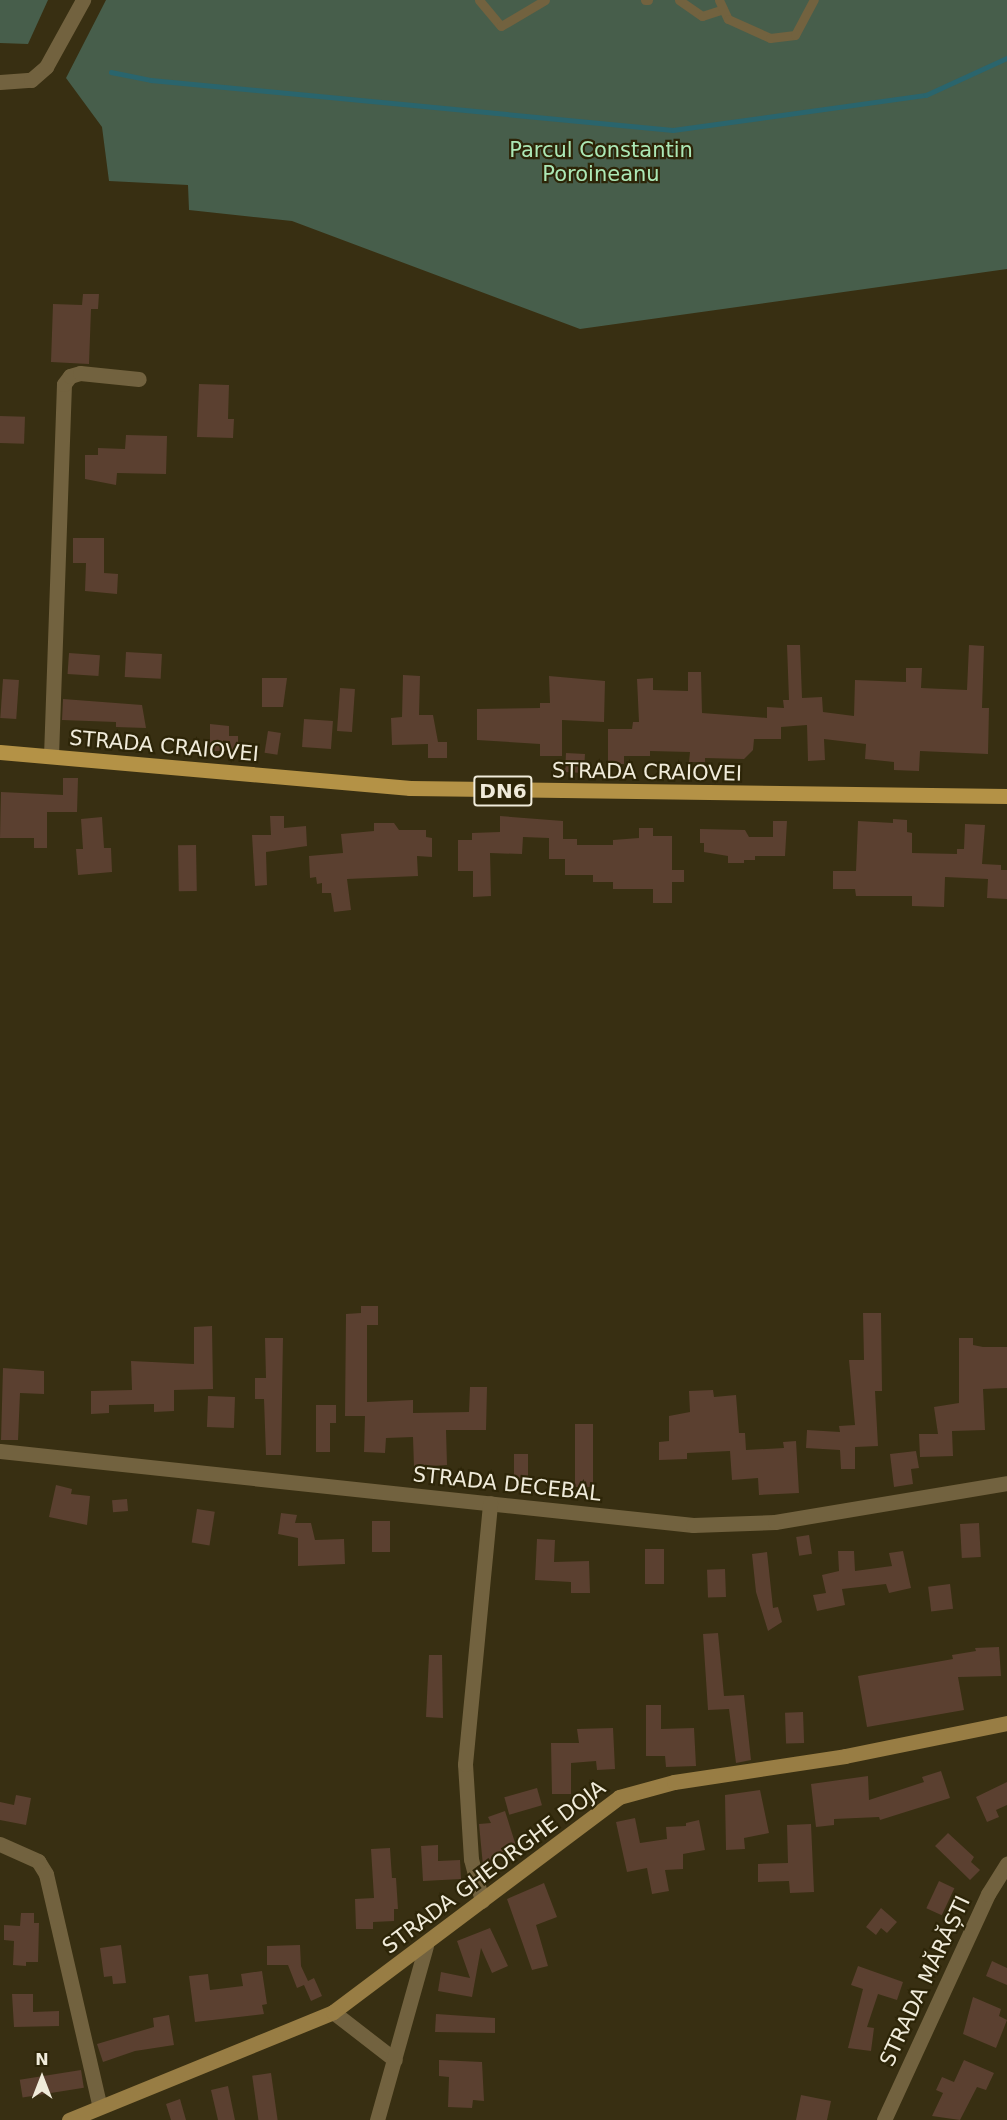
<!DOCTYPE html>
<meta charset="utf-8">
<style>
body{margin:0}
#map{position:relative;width:1007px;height:2120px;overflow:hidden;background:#382f12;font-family:"DejaVu Sans",sans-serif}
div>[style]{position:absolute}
.green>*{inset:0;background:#475e4b}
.stream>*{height:4.5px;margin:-2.25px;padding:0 2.25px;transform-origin:2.25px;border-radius:2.25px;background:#2a656d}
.building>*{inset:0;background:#5b4030;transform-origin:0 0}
.lane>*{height:9px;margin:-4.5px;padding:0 4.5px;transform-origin:4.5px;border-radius:4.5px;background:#72623f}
.street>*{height:15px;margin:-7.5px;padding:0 7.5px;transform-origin:7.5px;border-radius:7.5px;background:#72623f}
.secondary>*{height:15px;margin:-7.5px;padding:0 7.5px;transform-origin:7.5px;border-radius:7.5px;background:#987d44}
.primary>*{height:15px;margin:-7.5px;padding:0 7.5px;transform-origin:7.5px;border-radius:7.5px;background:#b49246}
span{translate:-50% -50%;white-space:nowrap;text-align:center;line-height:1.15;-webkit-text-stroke:4.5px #2d2508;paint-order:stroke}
.shield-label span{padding:2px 4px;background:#2d2508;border:2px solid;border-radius:4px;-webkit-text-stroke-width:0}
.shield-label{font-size:20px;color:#f0ebda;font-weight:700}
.park-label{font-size:21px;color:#ace8b6}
.street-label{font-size:21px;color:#f0ebda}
.north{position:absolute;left:12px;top:2048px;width:60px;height:60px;-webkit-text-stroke:4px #2d2508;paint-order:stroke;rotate:0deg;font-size:16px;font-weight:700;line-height:24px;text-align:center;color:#f0ebda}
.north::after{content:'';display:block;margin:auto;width:21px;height:27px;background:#f0ebda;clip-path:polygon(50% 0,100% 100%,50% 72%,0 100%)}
</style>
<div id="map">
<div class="green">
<i style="clip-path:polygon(0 0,48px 0,28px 44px,0 43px)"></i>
<i style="clip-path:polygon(106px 0,1007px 0,1007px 269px,580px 329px,292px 221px,189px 210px,188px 185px,109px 181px,102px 127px,66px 78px)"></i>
</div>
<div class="stream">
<i style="left:111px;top:72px;width:41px;rotate:11.3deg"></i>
<i style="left:151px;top:80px;width:524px;rotate:5.47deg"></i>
<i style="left:673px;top:130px;width:255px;rotate:-7.9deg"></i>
<i style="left:926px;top:95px;width:89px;rotate:-24.6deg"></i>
</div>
<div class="building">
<i style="clip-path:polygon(83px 294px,99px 294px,98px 309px,91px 309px,89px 364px,51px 362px,53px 304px,82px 305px)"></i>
<i style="clip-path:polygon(199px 384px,229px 385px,228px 419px,234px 419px,233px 438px,197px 437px)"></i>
<i style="left:0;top:416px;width:25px;height:27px;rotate:2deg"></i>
<i style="clip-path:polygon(126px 435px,167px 436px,166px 474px,117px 473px,116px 485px,85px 479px,85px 455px,98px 455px,98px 448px,125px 449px)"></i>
<i style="clip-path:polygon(73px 538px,104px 538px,104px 573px,118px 574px,117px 594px,85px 591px,86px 563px,73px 563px)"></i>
<i style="clip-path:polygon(787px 645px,800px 645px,802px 698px,822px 697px,823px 712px,854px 716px,855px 680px,906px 682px,906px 668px,922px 668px,921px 688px,967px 690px,969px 645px,984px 646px,982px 708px,989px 708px,988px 754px,920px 751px,919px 771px,894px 770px,894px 762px,865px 759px,866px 744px,824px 739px,825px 760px,808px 761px,807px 725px,781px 727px,781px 739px,754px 739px,753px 750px,744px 759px,705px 758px,705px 762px,689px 762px,690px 752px,650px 751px,650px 756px,624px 756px,624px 764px,608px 764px,608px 729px,632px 729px,633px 722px,639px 722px,637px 679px,653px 678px,653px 690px,688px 691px,688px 672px,701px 672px,702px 713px,767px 718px,767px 707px,784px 708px,783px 700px,789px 700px)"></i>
<i style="left:126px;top:652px;width:36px;height:25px;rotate:3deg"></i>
<i style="left:69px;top:653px;width:31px;height:21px;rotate:4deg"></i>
<i style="clip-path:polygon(403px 675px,420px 676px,419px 715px,433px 715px,438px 742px,447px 742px,447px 758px,428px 758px,428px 744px,392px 745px,391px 718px,402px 717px)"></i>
<i style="clip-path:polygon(549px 676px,605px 681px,604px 722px,562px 720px,562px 756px,540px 756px,540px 744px,477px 740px,477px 709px,540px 708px,540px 703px,550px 703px)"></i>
<i style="clip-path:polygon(262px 678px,287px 678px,283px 707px,262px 707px)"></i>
<i style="left:3px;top:679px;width:16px;height:39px;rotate:4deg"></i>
<i style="left:340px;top:688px;width:15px;height:43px;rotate:4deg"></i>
<i style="clip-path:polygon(63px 699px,142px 705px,146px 728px,116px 727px,116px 722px,62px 720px)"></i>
<i style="left:304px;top:719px;width:29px;height:28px;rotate:4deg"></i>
<i style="clip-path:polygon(210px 724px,229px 726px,229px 736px,238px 736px,238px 751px,210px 751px)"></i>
<i style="left:268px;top:731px;width:13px;height:22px;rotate:9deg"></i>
<i style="left:566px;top:753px;width:19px;height:19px;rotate:3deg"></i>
<i style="clip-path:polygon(63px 778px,78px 778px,77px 812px,47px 812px,47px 848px,34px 848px,34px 838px,0 838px,1px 792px,63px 795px)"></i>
<i style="clip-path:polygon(270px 816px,284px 816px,284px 828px,306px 826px,307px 846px,266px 852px,267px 885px,255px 886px,252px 835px,271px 835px)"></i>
<i style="clip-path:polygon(500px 816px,563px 821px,563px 839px,577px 839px,577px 845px,613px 845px,613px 840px,639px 838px,639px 828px,653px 828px,653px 836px,672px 836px,672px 870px,684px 870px,684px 882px,672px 882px,672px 903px,653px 903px,653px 889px,613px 889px,613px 882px,593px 882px,593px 875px,565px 875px,565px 859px,549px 859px,549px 838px,523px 837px,522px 854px,490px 853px,491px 896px,473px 897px,473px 871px,458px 871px,458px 840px,472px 840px,472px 833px,500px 832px)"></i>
<i style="clip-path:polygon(102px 817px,104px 848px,111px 848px,112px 872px,78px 875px,76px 849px,83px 849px,81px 819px)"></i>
<i style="clip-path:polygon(893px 819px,907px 820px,907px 832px,912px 833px,912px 853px,957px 854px,957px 849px,964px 849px,965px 824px,985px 825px,982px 864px,1001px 865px,1001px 870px,1007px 870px,1007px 899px,987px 898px,988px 879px,945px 877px,944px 907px,912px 906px,912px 896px,856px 896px,855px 889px,833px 889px,833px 871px,856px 871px,858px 821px,893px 823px)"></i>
<i style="clip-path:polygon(773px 821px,787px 821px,785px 856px,755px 856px,755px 860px,744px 860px,744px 863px,728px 863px,728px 856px,704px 852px,704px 843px,700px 843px,700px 829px,745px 830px,749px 837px,773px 837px)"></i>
<i style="clip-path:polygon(374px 823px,394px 823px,399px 830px,426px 830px,426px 837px,432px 838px,432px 857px,417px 856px,418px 876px,347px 879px,351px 910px,334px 912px,331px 893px,322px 893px,322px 883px,317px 884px,316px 877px,310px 878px,309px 856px,343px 853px,341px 834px,374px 831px)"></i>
<i style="left:196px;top:845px;width:46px;height:18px;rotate:89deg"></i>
<i style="clip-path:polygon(361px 1306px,378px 1306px,378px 1325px,367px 1325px,367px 1402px,413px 1400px,413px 1413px,469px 1412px,470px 1387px,487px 1387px,486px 1430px,446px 1430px,447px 1465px,414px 1467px,413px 1437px,386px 1438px,385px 1453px,364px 1452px,365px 1416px,345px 1416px,346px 1314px,361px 1313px)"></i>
<i style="clip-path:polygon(863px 1313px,881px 1313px,882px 1391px,875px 1391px,878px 1446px,855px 1447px,855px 1469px,841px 1469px,840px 1450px,806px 1448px,807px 1430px,840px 1432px,839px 1426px,855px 1425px,849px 1360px,864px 1360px)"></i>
<i style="clip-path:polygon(212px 1326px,213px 1389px,174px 1390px,174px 1411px,154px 1412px,154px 1404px,109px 1405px,109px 1413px,91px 1414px,91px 1391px,132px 1390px,131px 1361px,194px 1364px,194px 1327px)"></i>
<i style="clip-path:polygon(265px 1338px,283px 1338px,281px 1455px,266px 1455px,264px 1399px,255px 1399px,255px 1378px,266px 1378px)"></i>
<i style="clip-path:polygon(959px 1338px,973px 1338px,973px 1345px,983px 1347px,1007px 1347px,1007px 1388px,983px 1389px,985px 1430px,952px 1431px,953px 1456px,920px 1457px,919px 1434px,938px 1434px,934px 1407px,959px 1403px)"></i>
<i style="clip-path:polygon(3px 1368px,44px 1371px,44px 1394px,20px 1393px,18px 1440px,1px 1440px)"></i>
<i style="clip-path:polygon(713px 1390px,714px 1397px,736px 1395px,739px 1433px,745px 1433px,746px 1450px,784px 1448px,783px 1442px,796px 1441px,799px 1493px,759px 1495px,758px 1478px,732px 1480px,730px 1451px,687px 1453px,687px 1459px,659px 1460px,659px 1442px,669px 1441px,669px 1416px,690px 1412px,689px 1391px)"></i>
<i style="left:208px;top:1396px;width:27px;height:31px;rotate:2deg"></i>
<i style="clip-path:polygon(316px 1405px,336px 1405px,336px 1423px,330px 1423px,330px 1452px,316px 1452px)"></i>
<i style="left:575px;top:1424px;width:18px;height:63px"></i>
<i style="clip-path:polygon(916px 1451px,919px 1468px,911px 1469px,913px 1484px,894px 1487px,890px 1454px)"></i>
<i style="left:514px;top:1454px;width:14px;height:37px"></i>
<i style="clip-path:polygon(56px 1485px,72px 1489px,71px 1494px,90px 1496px,87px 1525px,49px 1517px)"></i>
<i style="left:127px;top:1499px;width:12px;height:15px;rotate:85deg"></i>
<i style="left:197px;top:1509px;width:18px;height:34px;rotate:9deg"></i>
<i style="clip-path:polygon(281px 1513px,297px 1515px,295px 1523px,311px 1523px,315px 1540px,344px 1539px,345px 1564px,298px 1566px,298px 1538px,278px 1534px)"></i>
<i style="left:372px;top:1521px;width:18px;height:31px"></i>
<i style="left:979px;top:1523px;width:34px;height:19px;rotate:87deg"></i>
<i style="left:809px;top:1535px;width:19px;height:13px;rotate:81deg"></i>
<i style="clip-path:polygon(537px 1539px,555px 1540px,554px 1562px,589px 1561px,590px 1593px,571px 1593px,571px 1582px,535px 1580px)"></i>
<i style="left:645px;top:1549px;width:19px;height:35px"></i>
<i style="clip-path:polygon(838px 1551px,854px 1551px,855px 1571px,892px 1566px,889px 1553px,903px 1551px,911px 1588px,889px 1593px,886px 1584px,842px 1589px,845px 1605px,817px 1611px,813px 1595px,826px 1593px,822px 1575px,839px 1571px)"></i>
<i style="clip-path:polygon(767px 1552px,773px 1608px,778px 1607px,782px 1622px,768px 1631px,756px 1592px,752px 1554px)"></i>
<i style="left:725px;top:1569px;width:28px;height:18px;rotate:88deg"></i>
<i style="left:950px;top:1584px;width:25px;height:22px;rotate:83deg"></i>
<i style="clip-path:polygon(718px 1633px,724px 1696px,744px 1695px,751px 1760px,736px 1763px,729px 1709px,708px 1710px,703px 1634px)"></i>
<i style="clip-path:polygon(999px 1647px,1001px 1676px,958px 1677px,964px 1710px,867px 1727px,858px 1676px,953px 1659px,952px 1655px,976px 1651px,975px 1648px)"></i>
<i style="clip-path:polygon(429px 1655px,442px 1655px,443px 1718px,426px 1717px)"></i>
<i style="clip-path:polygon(646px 1705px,661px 1705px,661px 1729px,694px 1728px,696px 1766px,666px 1767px,665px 1756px,646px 1756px)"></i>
<i style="left:803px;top:1712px;width:31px;height:18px;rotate:88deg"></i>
<i style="clip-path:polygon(613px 1728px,615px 1769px,597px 1770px,596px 1761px,571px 1763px,571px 1794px,552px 1794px,551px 1743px,579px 1743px,577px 1729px)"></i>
<i style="clip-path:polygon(941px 1771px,950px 1798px,880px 1820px,879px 1817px,834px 1819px,834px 1825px,816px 1827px,811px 1784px,868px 1776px,869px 1800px,924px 1782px,922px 1777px)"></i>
<i style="clip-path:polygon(1007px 1782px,1007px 1805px,996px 1810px,999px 1817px,987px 1822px,976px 1797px)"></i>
<i style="left:537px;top:1788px;width:18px;height:34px;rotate:74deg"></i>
<i style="clip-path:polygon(760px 1790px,769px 1833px,744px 1838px,745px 1849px,726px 1850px,725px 1795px)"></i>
<i style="clip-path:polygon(16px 1795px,31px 1798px,26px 1825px,0 1820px,0 1802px,14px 1805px)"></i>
<i style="clip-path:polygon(505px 1811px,517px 1849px,491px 1857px,491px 1865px,483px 1866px,479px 1824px,491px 1823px,488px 1817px)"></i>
<i style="clip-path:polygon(635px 1818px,640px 1843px,667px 1839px,666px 1827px,686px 1826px,686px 1823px,699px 1820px,705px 1850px,683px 1854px,683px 1869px,665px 1870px,669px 1891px,652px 1894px,647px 1868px,627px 1872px,616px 1822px)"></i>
<i style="clip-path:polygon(811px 1824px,814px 1892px,790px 1893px,789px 1881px,758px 1882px,758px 1864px,788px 1863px,787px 1825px)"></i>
<i style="clip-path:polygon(948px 1833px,974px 1857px,971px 1862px,980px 1870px,970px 1880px,935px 1846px)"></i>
<i style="clip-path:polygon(438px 1845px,438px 1861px,460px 1860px,461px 1879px,423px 1881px,421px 1846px)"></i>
<i style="clip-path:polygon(390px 1848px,392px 1878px,396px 1878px,398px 1909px,394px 1909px,394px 1921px,373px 1922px,373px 1929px,356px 1929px,355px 1899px,374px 1898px,371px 1849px)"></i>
<i style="left:939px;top:1881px;width:17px;height:30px;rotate:25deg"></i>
<i style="clip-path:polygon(544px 1883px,557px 1917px,536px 1925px,548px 1966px,532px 1970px,507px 1899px)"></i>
<i style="clip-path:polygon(881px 1908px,897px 1922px,887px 1933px,881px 1928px,876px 1935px,866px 1927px)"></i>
<i style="clip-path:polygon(21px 1913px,34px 1913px,34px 1923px,39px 1923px,38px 1962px,26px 1962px,26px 1966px,13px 1965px,14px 1941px,4px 1940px,4px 1925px,20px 1926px)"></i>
<i style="clip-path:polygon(490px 1928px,508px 1966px,492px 1973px,481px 1948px,472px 1997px,438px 1991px,441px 1972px,470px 1978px,457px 1941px)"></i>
<i style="clip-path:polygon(121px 1945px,126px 1983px,113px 1984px,112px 1976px,104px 1977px,100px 1948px)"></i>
<i style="clip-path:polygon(300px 1945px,301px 1966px,308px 1981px,314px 1978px,322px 1996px,311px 2001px,304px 1985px,297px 1988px,288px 1965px,267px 1965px,267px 1946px)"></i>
<i style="clip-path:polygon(992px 1961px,1007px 1968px,1007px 1985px,986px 1976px)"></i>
<i style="clip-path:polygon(858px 1966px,903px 1982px,897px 2000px,878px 1994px,867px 2027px,874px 2028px,871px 2051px,848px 2048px,863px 1989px,851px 1985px)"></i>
<i style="clip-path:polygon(262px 1971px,267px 2004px,262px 2005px,264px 2014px,195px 2022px,189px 1976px,208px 1974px,210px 1990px,243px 1986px,241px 1974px)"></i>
<i style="clip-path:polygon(12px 1994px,33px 1994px,33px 2012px,59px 2011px,59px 2026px,14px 2027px)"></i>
<i style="clip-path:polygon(973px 1997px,1001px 2009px,999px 2016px,1007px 2020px,996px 2048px,963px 2034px)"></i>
<i style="clip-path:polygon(436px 2014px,495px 2018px,495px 2033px,435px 2032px)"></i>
<i style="clip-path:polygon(169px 2015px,174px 2045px,135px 2051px,103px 2062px,97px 2044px,154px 2027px,153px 2018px)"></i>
<i style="clip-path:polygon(439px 2060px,482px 2062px,484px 2101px,473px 2100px,472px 2108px,448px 2107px,449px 2077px,439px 2076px)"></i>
<i style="clip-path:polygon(964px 2060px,994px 2073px,986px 2090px,977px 2087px,960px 2120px,932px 2116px,943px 2093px,936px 2090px,942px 2077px,954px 2082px)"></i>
<i style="left:81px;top:2070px;width:18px;height:62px;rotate:81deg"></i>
<i style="left:271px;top:2073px;width:48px;height:19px;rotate:82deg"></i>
<i style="clip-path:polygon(228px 2086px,235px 2120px,218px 2120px,211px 2090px)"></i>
<i style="clip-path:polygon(801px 2095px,831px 2101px,827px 2120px,796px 2120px)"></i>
<i style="clip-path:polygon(180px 2099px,186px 2120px,171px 2120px,166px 2104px)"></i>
</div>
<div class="lane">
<i style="left:479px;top:0;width:34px;rotate:50deg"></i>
<i style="left:501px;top:26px;width:51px;rotate:-30.6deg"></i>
<i style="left:645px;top:0;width:3px"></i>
<i style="left:679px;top:0;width:28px;rotate:35deg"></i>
<i style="left:702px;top:16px;width:22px;rotate:-18deg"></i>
<i style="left:719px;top:0;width:21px;rotate:65deg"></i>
<i style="left:728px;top:19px;width:46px;rotate:24.3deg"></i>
<i style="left:770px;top:38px;width:25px;rotate:-7deg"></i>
<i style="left:795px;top:35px;width:40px;rotate:-62deg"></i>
</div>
<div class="street">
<i style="left:0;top:82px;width:31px;rotate:-4deg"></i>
<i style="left:31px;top:80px;width:20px;rotate:-41deg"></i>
<i style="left:46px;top:67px;width:77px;rotate:-61.1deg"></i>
<i style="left:51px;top:756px;width:372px;rotate:-88deg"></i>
<i style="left:64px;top:384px;width:10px;rotate:-53deg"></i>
<i style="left:70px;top:376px;width:10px;rotate:-17deg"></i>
<i style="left:80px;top:373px;width:59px;rotate:5.8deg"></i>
<i style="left:0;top:1451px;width:697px;rotate:6.1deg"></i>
<i style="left:693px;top:1525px;width:82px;rotate:-2.1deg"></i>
<i style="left:775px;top:1522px;width:235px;rotate:-9.5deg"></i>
<i style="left:0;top:1844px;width:42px;rotate:24.1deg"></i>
<i style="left:38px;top:1861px;width:15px;rotate:58deg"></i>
<i style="left:46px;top:1874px;width:239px;rotate:77deg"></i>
<i style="left:482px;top:1901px;width:43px;rotate:-104.7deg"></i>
<i style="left:471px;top:1859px;width:95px;rotate:-93.6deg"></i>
<i style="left:465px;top:1764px;width:262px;rotate:-84.5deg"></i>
<i style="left:333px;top:2012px;width:78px;rotate:37.7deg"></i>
<i style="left:377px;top:2120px;width:181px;rotate:-74.3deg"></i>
<i style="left:884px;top:2120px;width:249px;rotate:-65.3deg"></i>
<i style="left:988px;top:1894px;width:36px;rotate:-58deg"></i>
</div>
<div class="secondary">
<i style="left:69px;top:2120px;width:285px;rotate:-22.2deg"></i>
<i style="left:333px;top:2012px;width:358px;rotate:-36.9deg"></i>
<i style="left:619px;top:1797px;width:57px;rotate:-15.3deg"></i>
<i style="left:674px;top:1782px;width:173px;rotate:-8.6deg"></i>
<i style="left:845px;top:1756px;width:165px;rotate:-11.5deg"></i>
</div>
<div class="primary">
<i style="left:0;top:752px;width:412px;rotate:5deg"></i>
<i style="left:410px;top:788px;width:597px;rotate:0.77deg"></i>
</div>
<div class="shield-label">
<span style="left:503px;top:791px">DN6</span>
</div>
<div class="park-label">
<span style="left:601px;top:162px">Parcul Constantin<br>Poroineanu</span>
</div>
<div class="street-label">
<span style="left:164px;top:746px;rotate:5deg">STRADA CRAIOVEI</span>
<span style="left:647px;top:772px;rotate:1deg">STRADA CRAIOVEI</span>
<span style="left:507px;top:1484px;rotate:6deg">STRADA DECEBAL</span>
<span style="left:494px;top:1867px;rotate:-37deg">STRADA GHEORGHE DOJA</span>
<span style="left:925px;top:1981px;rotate:-65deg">STRADA MĂRĂȘTI</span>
</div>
<div class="north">N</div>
</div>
